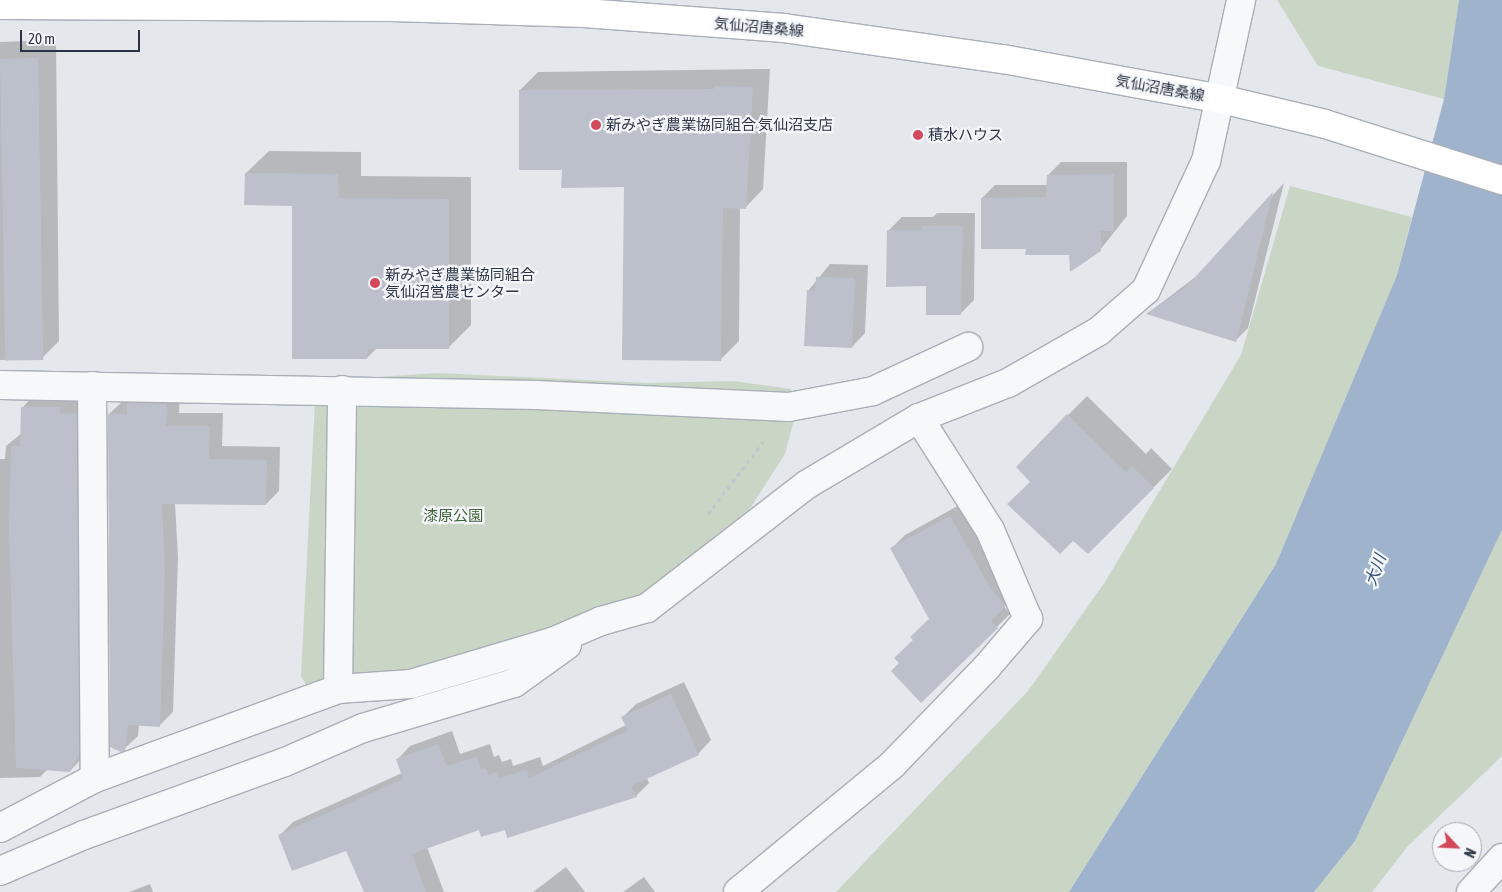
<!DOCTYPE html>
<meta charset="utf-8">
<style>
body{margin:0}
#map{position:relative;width:1502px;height:892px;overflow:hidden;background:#e4e7ec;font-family:"Asap Condensed","Noto Sans JP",sans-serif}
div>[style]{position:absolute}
.green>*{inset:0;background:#c9d6c5}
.water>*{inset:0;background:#9fb4cc}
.shadow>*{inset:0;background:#0003}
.building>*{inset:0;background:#bbc0ca;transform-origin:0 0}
.path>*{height:3px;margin-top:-1.5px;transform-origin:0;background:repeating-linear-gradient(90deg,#c2c5cb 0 4px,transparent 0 8px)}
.roads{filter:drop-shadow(1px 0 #a9aeb7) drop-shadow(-1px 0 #a9aeb7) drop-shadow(0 1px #a9aeb7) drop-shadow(0 -1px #a9aeb7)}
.minor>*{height:28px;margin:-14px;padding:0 14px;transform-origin:14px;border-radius:14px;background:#f7f8fa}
.major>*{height:28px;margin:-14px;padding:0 14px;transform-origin:14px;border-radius:14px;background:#fff}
.dots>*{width:14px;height:14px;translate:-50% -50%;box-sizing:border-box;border:2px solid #f4f6f9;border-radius:50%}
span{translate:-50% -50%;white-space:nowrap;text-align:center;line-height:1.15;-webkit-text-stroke:4.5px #f4f6f9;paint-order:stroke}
.street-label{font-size:15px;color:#2b3445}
.poi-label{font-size:15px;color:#2b3445}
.left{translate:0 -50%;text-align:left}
.park-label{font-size:15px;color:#3f6138}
.water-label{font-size:16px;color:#34527a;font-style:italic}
.north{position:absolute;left:1432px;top:822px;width:50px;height:50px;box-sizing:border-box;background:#f4f6f9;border:1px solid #a4a8b1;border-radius:50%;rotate:115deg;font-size:14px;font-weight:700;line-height:20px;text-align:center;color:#2b3445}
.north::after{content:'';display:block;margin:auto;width:18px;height:22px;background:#d1495b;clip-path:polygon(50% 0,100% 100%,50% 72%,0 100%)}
.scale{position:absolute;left:20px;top:30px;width:120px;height:22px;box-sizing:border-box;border:2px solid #2b3445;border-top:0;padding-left:6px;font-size:15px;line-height:18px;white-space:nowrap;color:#2b3445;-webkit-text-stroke:4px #f4f6f9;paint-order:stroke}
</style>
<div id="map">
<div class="green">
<i style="clip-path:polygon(1277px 0,1459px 0,1444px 99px,1318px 66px)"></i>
<i style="clip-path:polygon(1290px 186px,1412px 217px,1397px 275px,1276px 564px,1069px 892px,836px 892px,1028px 691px,1105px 582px,1241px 355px)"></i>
<i style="clip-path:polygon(438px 373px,647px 383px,732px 381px,791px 389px,795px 416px,785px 454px,751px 507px,708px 550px,636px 604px,426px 672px,306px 685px,301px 676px,316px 381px)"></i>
<i style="clip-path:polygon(1502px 530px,1502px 756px,1408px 846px,1372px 892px,1314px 892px,1355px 841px)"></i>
</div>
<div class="water">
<i style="clip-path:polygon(1459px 0,1502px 0,1502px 530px,1355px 841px,1314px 892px,1069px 892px,1276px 564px,1397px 275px,1444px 99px)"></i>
</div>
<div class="shadow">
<i style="clip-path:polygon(56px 40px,59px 341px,41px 359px,0 360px,0 42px)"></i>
<i style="clip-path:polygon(770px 69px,763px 189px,745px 208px,740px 207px,739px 341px,721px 359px,626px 186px,563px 168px,520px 90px,538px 72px)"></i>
<i style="clip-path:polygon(269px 151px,361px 152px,361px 176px,471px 177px,471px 325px,448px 348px,377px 348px,367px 358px,294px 205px,246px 173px)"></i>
<i style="clip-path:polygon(1061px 162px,1127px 162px,1127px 216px,1100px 250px,1071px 254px,1027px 247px,982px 198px,995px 185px,1048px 185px,1048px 175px)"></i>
<i style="clip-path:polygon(1284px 183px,1248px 328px,1235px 341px,1148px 313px,1198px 275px)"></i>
<i style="clip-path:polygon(937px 213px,975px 213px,974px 300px,960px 314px,928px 285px,889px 230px,902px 217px,933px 217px)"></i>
<i style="clip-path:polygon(830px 264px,868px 265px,865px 333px,852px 347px,808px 291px)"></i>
<i style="clip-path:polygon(180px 391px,179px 413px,223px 413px,222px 446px,280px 447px,279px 491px,266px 504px,175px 503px,178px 557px,173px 712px,160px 725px,139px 724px,138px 736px,124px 749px,109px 414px,123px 401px)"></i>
<i style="clip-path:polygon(35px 394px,73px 394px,73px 401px,89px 401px,83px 757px,70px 771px,48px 769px,40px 777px,0 778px,0 459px,5px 459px,6px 446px,22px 433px,22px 408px)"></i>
<i style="clip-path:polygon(1087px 396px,1146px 454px,1151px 448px,1172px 469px,1088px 553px,1031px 482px,1068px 415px)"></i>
<i style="clip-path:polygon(963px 503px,1018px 592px,1004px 606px,1010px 614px,921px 701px,900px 663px,930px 619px,891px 549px,905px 535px)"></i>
<i style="clip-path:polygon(684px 682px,711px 740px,698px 754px,647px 778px,649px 783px,636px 796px,506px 828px,480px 828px,427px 847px,444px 892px,365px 892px,347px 850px,279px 836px,293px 822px,402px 773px,397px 760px,410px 746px,452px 731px,460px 754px,490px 744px,494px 757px,499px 755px,502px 762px,511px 759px,513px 766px,540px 757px,543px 766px,626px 725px,623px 717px,636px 704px)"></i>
<i style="clip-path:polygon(566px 867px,585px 892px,533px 892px)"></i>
<i style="clip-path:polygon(644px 877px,655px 892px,623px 892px)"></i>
<i style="clip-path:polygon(150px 884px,153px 892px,129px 892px)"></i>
</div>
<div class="building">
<i style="left:38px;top:58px;width:302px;height:38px;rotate:89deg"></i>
<i style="clip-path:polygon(714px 86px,753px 87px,746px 209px,723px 208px,721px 361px,622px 360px,624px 187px,561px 188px,562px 170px,519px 170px,519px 90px,714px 89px)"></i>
<i style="clip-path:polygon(245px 173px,338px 174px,339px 198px,449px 199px,449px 349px,368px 349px,367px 359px,292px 359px,292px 206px,244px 205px)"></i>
<i style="clip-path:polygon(1114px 174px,1114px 231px,1101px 231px,1101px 251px,1070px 272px,1069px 255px,1025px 255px,1026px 249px,981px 249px,981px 198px,1046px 197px,1047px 175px)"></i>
<i style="clip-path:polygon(1273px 192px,1236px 342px,1146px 314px,1187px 286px)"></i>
<i style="clip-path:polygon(922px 226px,963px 226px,961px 315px,926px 315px,926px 286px,886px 287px,887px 230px,922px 230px)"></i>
<i style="clip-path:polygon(816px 277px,855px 278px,852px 348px,804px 346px,807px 290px,815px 291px)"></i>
<i style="clip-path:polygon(127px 403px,167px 404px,166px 426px,210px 426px,209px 459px,267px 460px,266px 505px,162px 504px,165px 571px,160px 727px,128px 725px,125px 751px,121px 752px,110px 747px,108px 414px,127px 414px)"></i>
<i style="clip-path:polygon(21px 407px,60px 407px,60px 413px,77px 414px,79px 755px,70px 772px,16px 768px,9px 527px,11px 446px,20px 446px)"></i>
<i style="clip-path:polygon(1067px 414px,1126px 472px,1132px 466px,1154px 488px,1088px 554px,1073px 541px,1060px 554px,1007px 504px,1030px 482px,1016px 467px)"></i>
<i style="clip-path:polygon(950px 516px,991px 589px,1006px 606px,991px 621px,998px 628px,921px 703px,891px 671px,899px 663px,894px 658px,913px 640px,910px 637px,929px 619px,890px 548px)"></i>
<i style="clip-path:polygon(671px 694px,699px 755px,631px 786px,637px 797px,507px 838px,505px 830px,481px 837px,479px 830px,412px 854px,426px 892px,364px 892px,346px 851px,292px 871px,278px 835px,403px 779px,396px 759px,438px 744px,447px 766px,477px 757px,481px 769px,486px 768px,488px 775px,497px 772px,499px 778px,527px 770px,529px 778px,628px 730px,621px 717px)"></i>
</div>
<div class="path">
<i style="left:708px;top:514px;width:91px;rotate:-52.6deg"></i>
</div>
<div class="roads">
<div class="minor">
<i style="left:0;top:385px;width:536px;rotate:1.07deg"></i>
<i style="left:536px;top:395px;width:253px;rotate:2.7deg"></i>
<i style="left:789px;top:407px;width:86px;rotate:-10.8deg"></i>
<i style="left:873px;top:391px;width:105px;rotate:-24.9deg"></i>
<i style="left:92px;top:386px;width:392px;rotate:89.6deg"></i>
<i style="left:338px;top:689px;width:299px;rotate:-89.2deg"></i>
<i style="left:0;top:828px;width:107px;rotate:-27.8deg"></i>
<i style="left:95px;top:778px;width:259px;rotate:-20.1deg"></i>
<i style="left:338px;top:689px;width:73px;rotate:-3.9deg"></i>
<i style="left:411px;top:684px;width:147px;rotate:-16.6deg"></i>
<i style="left:552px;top:642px;width:53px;rotate:-23.2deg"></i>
<i style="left:601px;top:621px;width:48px;rotate:-15.8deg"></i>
<i style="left:647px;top:608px;width:201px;rotate:-37.7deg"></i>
<i style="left:806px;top:485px;width:131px;rotate:-30.7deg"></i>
<i style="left:919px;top:418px;width:96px;rotate:-21.5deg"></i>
<i style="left:1008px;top:383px;width:105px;rotate:-29.7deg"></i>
<i style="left:1099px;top:331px;width:62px;rotate:-41.1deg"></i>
<i style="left:1146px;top:290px;width:142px;rotate:-65.1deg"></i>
<i style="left:1206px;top:161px;width:165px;rotate:-77.7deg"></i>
<i style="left:0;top:871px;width:91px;rotate:-23.2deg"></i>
<i style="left:84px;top:835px;width:214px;rotate:-20deg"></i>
<i style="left:285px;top:762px;width:85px;rotate:-23.6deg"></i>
<i style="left:363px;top:728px;width:158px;rotate:-16.6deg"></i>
<i style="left:514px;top:683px;width:65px;rotate:-35.6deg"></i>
<i style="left:738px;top:892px;width:200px;rotate:-39.5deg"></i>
<i style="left:892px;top:765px;width:135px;rotate:-45.9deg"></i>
<i style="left:986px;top:668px;width:65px;rotate:-49.4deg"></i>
<i style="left:1028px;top:619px;width:97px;rotate:-113.1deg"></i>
<i style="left:990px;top:530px;width:133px;rotate:-122.4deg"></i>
<i style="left:1471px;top:892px;width:46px;rotate:-47.6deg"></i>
</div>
<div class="major">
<i style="left:0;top:5px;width:392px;rotate:0.3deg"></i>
<i style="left:392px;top:7px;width:192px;rotate:1.8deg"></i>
<i style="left:584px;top:13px;width:201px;rotate:4.3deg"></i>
<i style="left:784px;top:28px;width:221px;rotate:8.1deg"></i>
<i style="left:1003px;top:59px;width:222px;rotate:10.4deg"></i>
<i style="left:1221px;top:99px;width:107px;rotate:13.5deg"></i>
<i style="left:1325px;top:124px;width:186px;rotate:17.6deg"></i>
</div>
</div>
<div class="dots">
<i style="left:596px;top:125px;background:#d1495b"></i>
<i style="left:918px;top:135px;background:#d1495b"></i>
<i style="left:375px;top:283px;background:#d1495b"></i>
</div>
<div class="street-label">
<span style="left:759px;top:27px;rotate:5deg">気仙沼唐桑線</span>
<span style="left:1160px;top:88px;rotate:10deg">気仙沼唐桑線</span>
</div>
<div class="poi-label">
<span class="left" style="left:606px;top:125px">新みやぎ農業協同組合 気仙沼支店</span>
<span class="left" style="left:928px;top:135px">積水ハウス</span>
<span class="left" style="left:385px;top:283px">新みやぎ農業協同組合<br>気仙沼営農センター</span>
</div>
<div class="park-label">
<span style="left:453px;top:516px">漆原公園</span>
</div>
<div class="water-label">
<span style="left:1375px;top:570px;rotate:-70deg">大川</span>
</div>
<div class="north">N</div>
<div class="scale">20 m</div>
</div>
